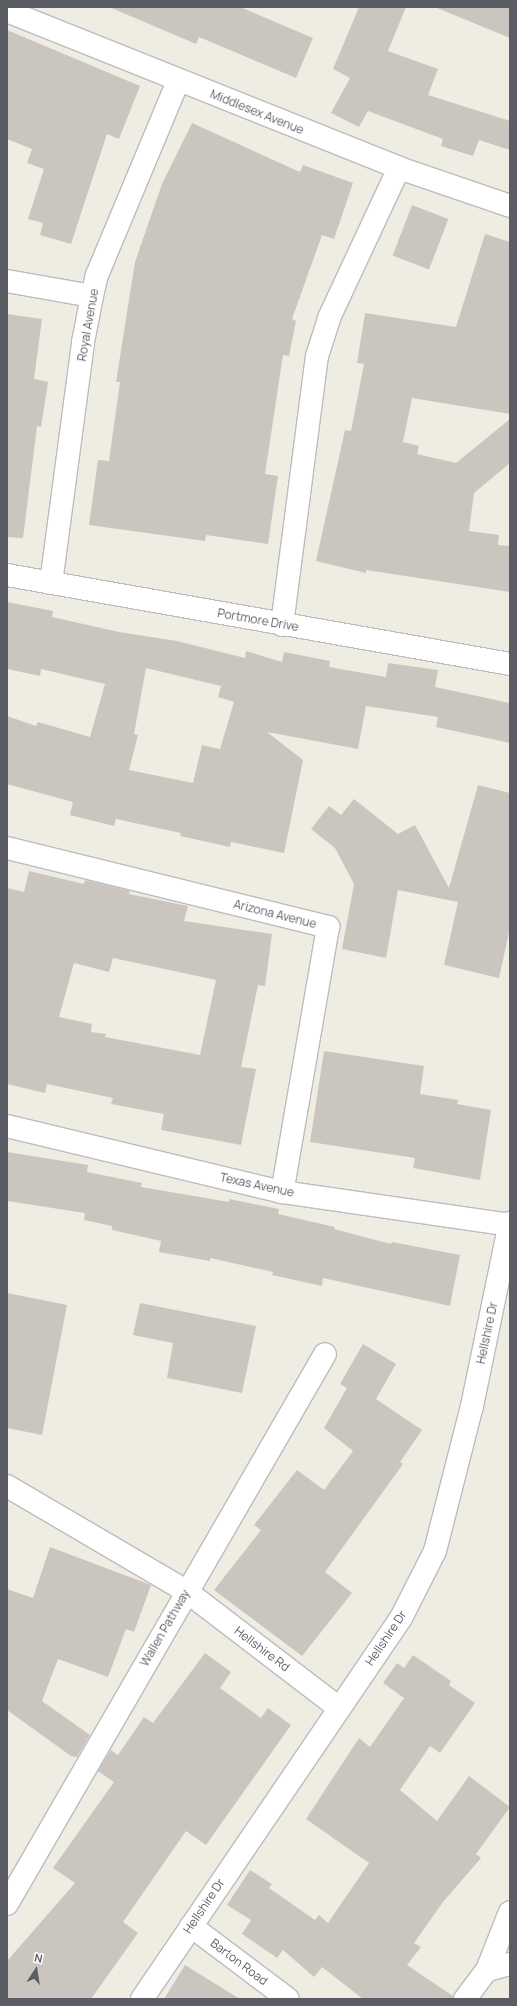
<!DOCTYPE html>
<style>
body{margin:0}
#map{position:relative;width:517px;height:2006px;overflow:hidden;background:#efede2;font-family:Manrope,sans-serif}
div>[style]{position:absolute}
.building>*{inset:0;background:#cac6bf;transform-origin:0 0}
.roads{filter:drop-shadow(1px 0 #babcc2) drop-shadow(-1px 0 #babcc2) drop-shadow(0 1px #babcc2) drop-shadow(0 -1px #babcc2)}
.minor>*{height:22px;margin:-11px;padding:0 11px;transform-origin:11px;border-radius:11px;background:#fff}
span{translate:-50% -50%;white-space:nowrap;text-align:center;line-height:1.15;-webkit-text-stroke:3px #fff;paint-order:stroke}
.street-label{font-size:12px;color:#5a5e64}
.frame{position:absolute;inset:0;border:8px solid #5a5e64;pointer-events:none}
.north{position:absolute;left:16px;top:1950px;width:40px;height:40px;-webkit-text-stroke:3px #fff;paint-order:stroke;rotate:12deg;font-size:11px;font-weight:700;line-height:16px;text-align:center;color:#5a5e64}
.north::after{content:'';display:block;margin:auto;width:14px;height:18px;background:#5a5e64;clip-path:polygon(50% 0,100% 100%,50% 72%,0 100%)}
</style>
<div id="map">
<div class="building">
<i style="clip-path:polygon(109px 7px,240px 7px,313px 38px,296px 78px,199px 37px,196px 44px)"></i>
<i style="clip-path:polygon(359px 7px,406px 7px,388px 51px,438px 69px,428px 95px,510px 121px,510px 150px,479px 140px,473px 156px,441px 146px,443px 139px,368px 111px,359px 127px,331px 113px,350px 78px,333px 69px)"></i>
<i style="clip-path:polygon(510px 7px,510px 38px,437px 8px,437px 7px)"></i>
<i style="clip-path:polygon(7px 30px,140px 86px,119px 139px,107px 134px,71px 244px,40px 235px,43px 223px,28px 219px,44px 169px,27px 163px,32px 149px,7px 139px)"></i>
<i style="clip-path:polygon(192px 123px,300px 172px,303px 165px,353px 183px,334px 239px,322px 235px,292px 319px,296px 321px,289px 356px,283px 355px,265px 474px,278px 476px,268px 544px,206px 535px,205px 541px,89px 525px,98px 460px,109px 461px,120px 382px,116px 382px,135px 262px,162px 184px)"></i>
<i style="left:412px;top:205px;width:39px;height:54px;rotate:21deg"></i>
<i style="clip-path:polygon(485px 234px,510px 242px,510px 414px,412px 398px,403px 442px,419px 446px,417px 454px,456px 463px,510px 419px,510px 463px,474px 493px,469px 531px,499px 535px,498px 545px,510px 546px,510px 592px,366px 570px,366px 573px,316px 561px,345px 430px,351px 431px,364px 364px,357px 363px,365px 313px,456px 327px)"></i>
<i style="clip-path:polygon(7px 314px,42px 319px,34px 379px,48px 382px,41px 427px,37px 426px,23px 538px,7px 537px)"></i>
<i style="clip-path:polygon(evenodd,7px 602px,53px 611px,52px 617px,119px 632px,177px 641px,245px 658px,246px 651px,282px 662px,284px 652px,330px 661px,329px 667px,386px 677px,388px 663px,438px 670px,435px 687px,510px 703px,510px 743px,436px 727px,438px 717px,366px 706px,358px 749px,267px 732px,303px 760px,284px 853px,231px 842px,230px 847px,180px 836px,181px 833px,116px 819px,114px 826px,70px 815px,73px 802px,7px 784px,7px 716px,36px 726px,38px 722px,90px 737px,105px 684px,41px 669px,40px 676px,7px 669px,7px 602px,146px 668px,221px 686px,218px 697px,234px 702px,220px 749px,202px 745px,193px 783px,129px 770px,138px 735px,134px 734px,146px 668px)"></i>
<i style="clip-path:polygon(478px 785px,510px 793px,510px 928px,499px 978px,444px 965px,458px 902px,398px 890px,386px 958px,342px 949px,354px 884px,335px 848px,311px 829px,329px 806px,341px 815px,354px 799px,398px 834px,415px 825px,449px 888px)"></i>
<i style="clip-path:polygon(evenodd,29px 871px,84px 884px,85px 880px,130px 891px,129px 894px,188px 906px,184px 921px,272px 934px,265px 986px,258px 985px,241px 1067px,256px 1069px,241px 1145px,161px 1130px,164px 1114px,111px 1104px,113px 1098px,47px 1084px,45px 1093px,7px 1084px,7px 888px,24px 892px,29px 871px,113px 958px,216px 980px,200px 1055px,105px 1037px,106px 1034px,91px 1032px,92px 1024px,59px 1017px,74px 963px,109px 972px,113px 958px)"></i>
<i style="clip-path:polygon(324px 1051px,424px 1066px,420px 1094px,458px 1100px,457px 1104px,491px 1110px,480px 1180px,413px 1168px,415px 1158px,310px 1142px)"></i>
<i style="clip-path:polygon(7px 1152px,88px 1165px,87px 1172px,142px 1183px,141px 1187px,229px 1202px,229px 1199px,279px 1209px,278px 1214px,335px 1227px,334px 1229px,391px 1244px,392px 1242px,460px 1255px,450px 1306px,323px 1278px,322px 1286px,272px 1275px,273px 1272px,210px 1258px,210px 1261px,159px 1252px,161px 1241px,112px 1230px,112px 1226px,84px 1220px,85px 1213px,7px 1201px)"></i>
<i style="clip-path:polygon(7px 1293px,67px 1305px,42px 1435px,7px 1428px)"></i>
<i style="clip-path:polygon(140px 1303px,256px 1326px,242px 1393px,167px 1378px,173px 1343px,133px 1335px)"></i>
<i style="clip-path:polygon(363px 1344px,396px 1364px,376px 1399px,422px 1430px,400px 1462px,403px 1464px,325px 1572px,352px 1593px,302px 1656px,214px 1590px,261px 1530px,254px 1525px,297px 1470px,324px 1490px,353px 1451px,324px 1428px,347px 1388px,340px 1384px)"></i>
<i style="clip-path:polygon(50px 1547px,151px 1585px,134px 1632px,126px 1629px,108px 1677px,58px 1659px,42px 1701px,90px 1735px,77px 1757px,71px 1756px,7px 1710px,7px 1589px,33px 1598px)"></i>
<i style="clip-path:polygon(205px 1653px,231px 1672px,220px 1688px,261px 1718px,268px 1708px,291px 1725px,206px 1845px,186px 1831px,123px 1922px,138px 1933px,91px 1999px,7px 1999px,7px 1961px,75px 1883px,53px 1868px,114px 1782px,98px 1771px,111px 1750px,118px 1755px,144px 1717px,153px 1723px)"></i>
<i style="clip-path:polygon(413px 1655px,451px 1681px,449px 1685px,475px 1703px,440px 1753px,430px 1746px,400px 1790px,437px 1821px,469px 1776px,510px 1807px,476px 1854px,481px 1858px,443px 1902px,414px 1943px,421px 1947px,407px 1965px,453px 1996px,453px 1999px,363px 1999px,322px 1967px,314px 1977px,283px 1950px,277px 1958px,242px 1934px,251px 1920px,227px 1905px,250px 1870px,272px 1884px,269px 1888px,315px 1920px,319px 1915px,328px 1923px,369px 1863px,306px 1819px,359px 1738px,370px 1747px,404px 1698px,383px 1683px,397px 1663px,404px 1668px)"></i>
<i style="clip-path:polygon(185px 1965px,240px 1999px,164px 1999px)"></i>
</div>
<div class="roads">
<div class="minor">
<i style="left:7px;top:11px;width:422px;rotate:21.8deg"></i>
<i style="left:399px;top:168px;width:117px;rotate:18.9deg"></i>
<i style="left:7px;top:281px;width:86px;rotate:10deg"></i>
<i style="left:7px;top:575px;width:511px;rotate:10.03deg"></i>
<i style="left:51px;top:583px;width:243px;rotate:-82.4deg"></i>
<i style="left:83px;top:342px;width:47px;rotate:-78.9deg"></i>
<i style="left:92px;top:296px;width:22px;rotate:-77deg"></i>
<i style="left:97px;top:275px;width:210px;rotate:-67.3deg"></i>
<i style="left:282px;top:625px;width:271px;rotate:-82.6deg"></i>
<i style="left:317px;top:356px;width:40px;rotate:-72deg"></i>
<i style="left:329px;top:318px;width:166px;rotate:-65deg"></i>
<i style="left:7px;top:848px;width:331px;rotate:13.8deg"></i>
<i style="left:328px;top:927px;width:269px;rotate:99.8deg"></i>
<i style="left:7px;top:1126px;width:283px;rotate:13.5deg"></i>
<i style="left:282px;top:1192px;width:230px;rotate:8.2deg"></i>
<i style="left:7px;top:1486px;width:208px;rotate:30.4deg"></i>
<i style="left:186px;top:1591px;width:193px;rotate:37.4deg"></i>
<i style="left:7px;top:1904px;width:635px;rotate:-59.96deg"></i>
<i style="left:191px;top:1926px;width:121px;rotate:37deg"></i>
<i style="left:487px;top:1970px;width:24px;rotate:-15deg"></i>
<i style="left:142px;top:1999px;width:461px;rotate:-55.8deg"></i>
<i style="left:401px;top:1618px;width:75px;rotate:-63.1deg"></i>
<i style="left:435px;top:1551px;width:150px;rotate:-75.7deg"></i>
<i style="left:472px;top:1406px;width:187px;rotate:-78.3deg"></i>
<i style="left:465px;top:1999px;width:36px;rotate:-53deg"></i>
<i style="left:487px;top:1970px;width:62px;rotate:-68.4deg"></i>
</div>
</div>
<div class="street-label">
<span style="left:257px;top:112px;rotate:22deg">Middlesex Avenue</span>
<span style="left:88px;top:325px;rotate:-80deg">Royal Avenue</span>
<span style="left:258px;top:620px;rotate:10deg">Portmore Drive</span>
<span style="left:275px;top:914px;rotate:14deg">Arizona Avenue</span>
<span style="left:257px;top:1185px;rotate:12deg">Texas Avenue</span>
<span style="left:487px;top:1333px;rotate:-78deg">Hellshire Dr</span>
<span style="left:165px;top:1628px;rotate:-60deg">Wallen Pathway</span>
<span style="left:386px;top:1638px;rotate:-56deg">Hellshire Dr</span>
<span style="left:262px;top:1649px;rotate:37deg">Hellshire Rd</span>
<span style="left:204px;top:1906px;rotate:-56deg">Hellshire Dr</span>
<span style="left:239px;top:1962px;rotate:37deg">Barton Road</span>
</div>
<div class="frame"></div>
<div class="north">N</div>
</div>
